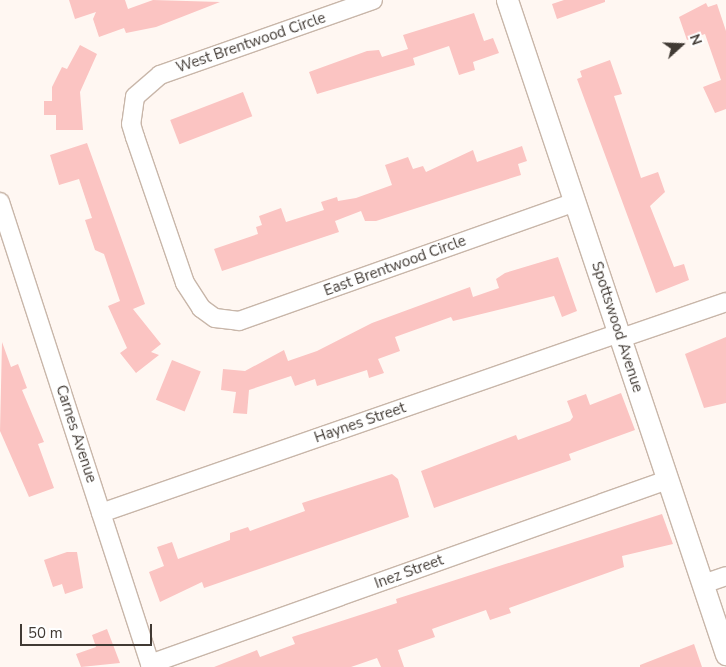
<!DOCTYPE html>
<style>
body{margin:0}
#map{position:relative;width:726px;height:667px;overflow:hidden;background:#fff7f2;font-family:"Nunito Sans",sans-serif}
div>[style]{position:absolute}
.building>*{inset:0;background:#fbc4c2;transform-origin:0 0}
.roads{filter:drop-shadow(1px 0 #c8b6a9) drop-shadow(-1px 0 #c8b6a9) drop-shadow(0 1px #c8b6a9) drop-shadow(0 -1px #c8b6a9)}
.minor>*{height:18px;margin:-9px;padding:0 9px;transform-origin:9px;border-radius:9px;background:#fff}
.tertiary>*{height:21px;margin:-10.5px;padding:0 10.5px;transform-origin:10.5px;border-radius:10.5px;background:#fff}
span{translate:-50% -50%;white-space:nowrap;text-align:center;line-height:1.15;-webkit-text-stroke:4px #fff;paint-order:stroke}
.street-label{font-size:15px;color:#413a34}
.north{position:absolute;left:656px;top:20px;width:50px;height:50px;-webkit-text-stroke:4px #fff;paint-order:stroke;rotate:70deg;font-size:14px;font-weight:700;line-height:20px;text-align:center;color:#413a34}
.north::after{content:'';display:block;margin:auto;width:18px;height:22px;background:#413a34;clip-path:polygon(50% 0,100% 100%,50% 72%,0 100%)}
.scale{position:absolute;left:20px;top:624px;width:132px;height:22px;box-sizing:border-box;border:2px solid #413a34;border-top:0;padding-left:6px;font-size:15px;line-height:18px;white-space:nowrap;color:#413a34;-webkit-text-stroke:4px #fff;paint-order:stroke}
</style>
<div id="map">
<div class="building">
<i style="clip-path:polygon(69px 0,125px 0,128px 9px,153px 0,220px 2px,156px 27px,126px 33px,124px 28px,99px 37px,93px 19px,96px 12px,75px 19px)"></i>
<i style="clip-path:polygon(564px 0,605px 0,605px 2px,557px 19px,552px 4px)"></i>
<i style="clip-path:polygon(706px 3px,708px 7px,717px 4px,726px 31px,726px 109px,715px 113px,703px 87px,721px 80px,705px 34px,687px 40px,679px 17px)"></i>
<i style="clip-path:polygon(474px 13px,484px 41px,493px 38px,499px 53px,473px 62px,475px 70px,459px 75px,449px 46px,413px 58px,415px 65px,317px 94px,309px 72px,367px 51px,379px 50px,382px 57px,408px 49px,403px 35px)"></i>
<i style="clip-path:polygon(80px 45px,97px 54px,80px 92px,83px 130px,56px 130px,56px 115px,44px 115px,44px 101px,52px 101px,52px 87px,62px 67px,67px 69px)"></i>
<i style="clip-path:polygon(610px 60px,622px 94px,614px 96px,641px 178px,658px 172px,665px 192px,650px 206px,674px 267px,684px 264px,689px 280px,656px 293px,577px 79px,582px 77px,580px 71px)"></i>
<i style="left:243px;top:92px;width:26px;height:78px;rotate:69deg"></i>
<i style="clip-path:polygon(87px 143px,145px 304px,133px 309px,161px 344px,151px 352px,159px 355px,136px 373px,120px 353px,127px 348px,108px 306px,120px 301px,104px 254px,95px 250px,85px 220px,92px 218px,79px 179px,59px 185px,50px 155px)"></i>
<i style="clip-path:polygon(522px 146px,527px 161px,518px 164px,521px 175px,376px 221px,365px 221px,361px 211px,335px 221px,339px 232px,222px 271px,214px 249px,258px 234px,256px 227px,262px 225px,259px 216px,281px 208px,286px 222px,324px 210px,321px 202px,337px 197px,338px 201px,356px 198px,392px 185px,385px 165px,408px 157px,413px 169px,423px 166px,426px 172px,473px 150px,477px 162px)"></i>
<i style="clip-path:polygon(558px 257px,577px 311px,562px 317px,554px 296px,453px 321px,451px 317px,395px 337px,400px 351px,378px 359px,384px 373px,369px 378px,367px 370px,317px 386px,315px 379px,295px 386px,291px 376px,249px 390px,247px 414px,233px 413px,236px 392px,221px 390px,223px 369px,245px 371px,284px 350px,288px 361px,317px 351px,372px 323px,470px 287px,473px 297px,499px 288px,496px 279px,505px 273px)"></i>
<i style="clip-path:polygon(726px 337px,726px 403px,704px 408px,685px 354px)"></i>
<i style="clip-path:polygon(2px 342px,11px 367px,18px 364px,27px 388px,22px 390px,44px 442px,38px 444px,54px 488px,29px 497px,0 431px)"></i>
<i style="left:172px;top:360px;width:31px;height:43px;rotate:22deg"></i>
<i style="clip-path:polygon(621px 393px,635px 430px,569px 454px,571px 460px,434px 508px,421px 471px,516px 435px,518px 440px,570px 421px,573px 417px,567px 401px,586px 394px,590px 405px)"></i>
<i style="clip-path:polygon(392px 474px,398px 479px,409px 517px,204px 588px,202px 582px,160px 602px,149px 572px,164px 566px,157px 547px,172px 542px,178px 559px,230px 540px,230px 533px,248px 527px,250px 531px,305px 511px,302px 503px)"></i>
<i style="clip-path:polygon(662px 514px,673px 544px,622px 556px,624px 567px,509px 608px,511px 613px,490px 620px,486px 610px,432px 629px,435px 637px,398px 650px,404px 667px,381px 667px,377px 658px,351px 667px,214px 667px,257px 650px,260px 657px,295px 644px,292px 637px,397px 603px,396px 599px)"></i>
<i style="clip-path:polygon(67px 552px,77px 552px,83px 588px,65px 594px,62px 584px,53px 587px,44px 560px)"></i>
<i style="clip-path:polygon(107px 629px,120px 663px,81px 667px,76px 654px,96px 647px,92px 635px)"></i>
<i style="clip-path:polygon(694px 644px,702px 667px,640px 667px,640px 665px)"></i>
</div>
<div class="roads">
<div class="minor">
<i style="left:373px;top:0;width:226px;rotate:160.6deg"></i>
<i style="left:160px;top:75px;width:33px;rotate:139deg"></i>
<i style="left:135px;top:97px;width:27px;rotate:98deg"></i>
<i style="left:131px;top:124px;width:14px;rotate:73deg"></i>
<i style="left:135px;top:137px;width:154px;rotate:71.1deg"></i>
<i style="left:185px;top:283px;width:30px;rotate:57deg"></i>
<i style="left:201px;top:308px;width:17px;rotate:36deg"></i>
<i style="left:215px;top:318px;width:24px;rotate:7deg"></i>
<i style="left:239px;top:321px;width:356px;rotate:-19.5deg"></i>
<i style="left:0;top:202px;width:489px;rotate:72deg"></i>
<i style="left:621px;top:338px;width:111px;rotate:-18.9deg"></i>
<i style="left:101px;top:513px;width:548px;rotate:-19.16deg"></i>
<i style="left:703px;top:584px;width:24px;rotate:-19deg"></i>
<i style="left:150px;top:664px;width:549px;rotate:-19.59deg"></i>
</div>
<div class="tertiary">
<i style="left:507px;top:0;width:690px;rotate:71.49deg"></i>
</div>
</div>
<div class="street-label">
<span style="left:251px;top:43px;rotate:-19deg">West Brentwood Circle</span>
<span style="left:395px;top:266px;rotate:-20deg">East Brentwood Circle</span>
<span style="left:617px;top:327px;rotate:72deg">Spottswood Avenue</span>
<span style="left:360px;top:423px;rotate:-19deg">Haynes Street</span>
<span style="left:76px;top:434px;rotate:72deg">Carnes Avenue</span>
<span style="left:409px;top:572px;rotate:-20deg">Inez Street</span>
</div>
<div class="north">N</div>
<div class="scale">50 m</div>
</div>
